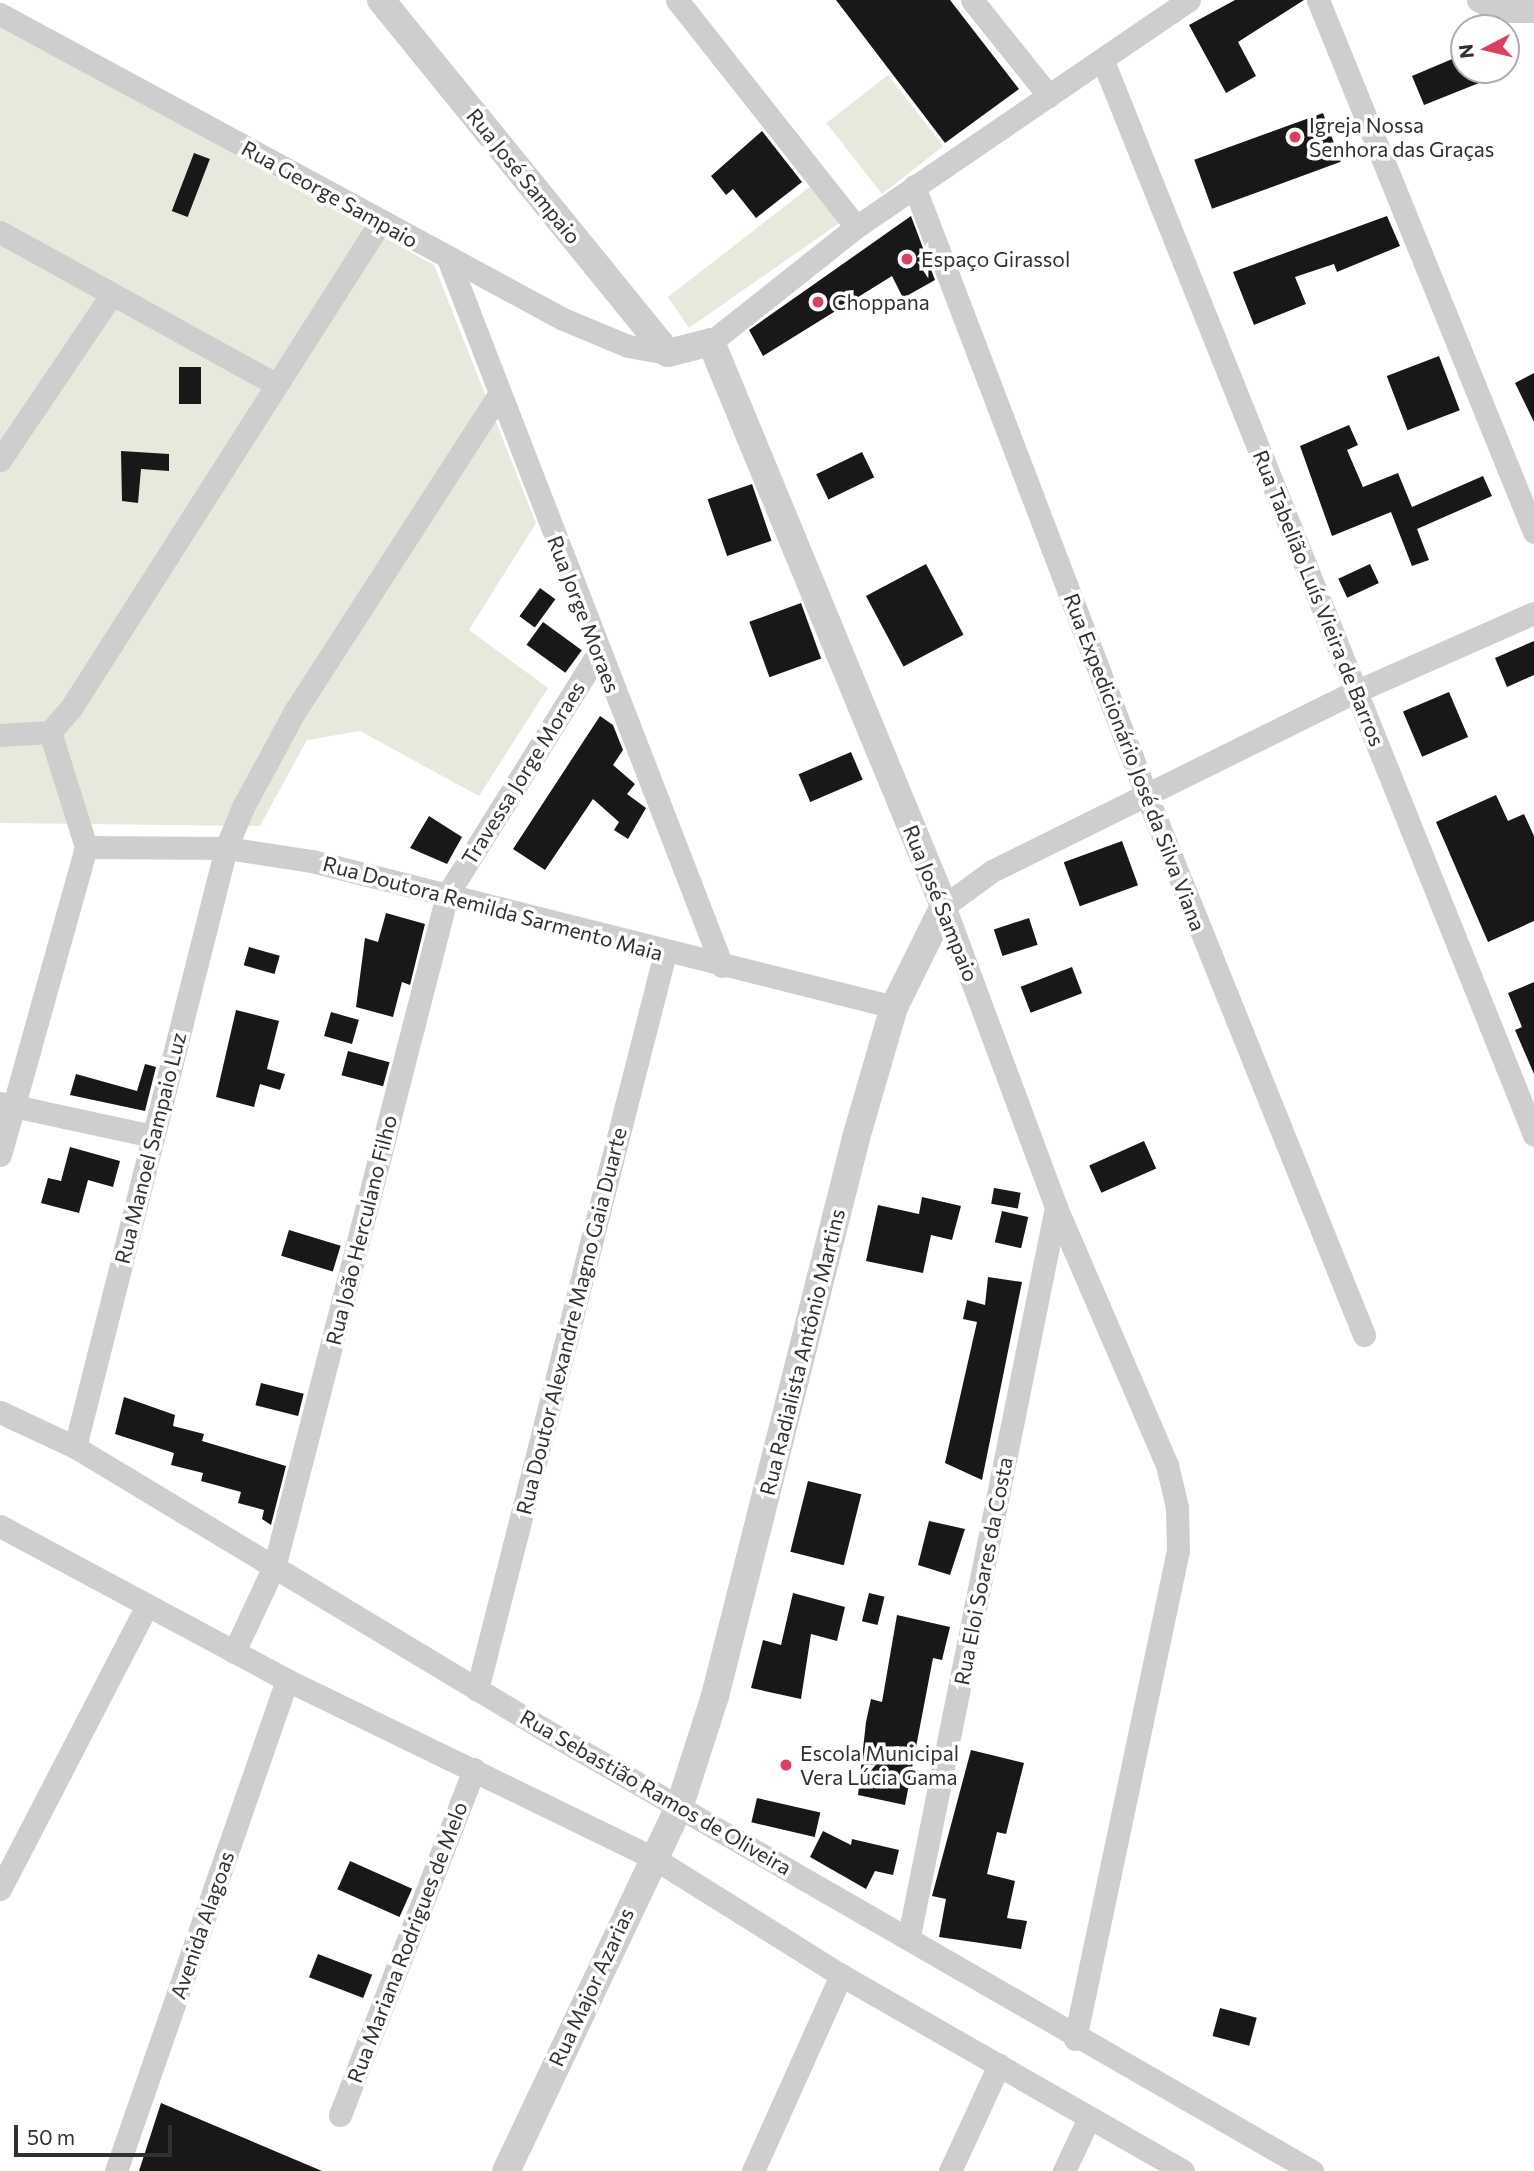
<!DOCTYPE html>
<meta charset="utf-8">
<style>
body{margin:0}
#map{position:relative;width:1534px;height:2171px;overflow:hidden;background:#fff;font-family:Commissioner,sans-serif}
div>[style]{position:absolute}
.green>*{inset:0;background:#e6eadd;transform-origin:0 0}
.building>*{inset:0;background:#181818;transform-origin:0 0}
.minor>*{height:23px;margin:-11.5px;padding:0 11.5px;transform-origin:11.5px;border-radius:11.5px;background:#cecece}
.tertiary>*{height:28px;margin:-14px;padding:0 14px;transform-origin:14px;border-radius:14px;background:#cecece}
.dots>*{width:19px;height:19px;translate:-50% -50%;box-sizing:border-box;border:4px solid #fff;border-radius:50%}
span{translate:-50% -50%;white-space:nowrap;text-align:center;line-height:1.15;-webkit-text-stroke:7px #fff;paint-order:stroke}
.poi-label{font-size:21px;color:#313131}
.left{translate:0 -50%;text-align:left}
.street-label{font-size:21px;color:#313131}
.north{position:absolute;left:1450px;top:14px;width:70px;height:70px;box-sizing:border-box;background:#fff;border:2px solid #adadad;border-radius:50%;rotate:263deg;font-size:19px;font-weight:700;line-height:28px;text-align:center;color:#313131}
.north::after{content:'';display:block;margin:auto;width:24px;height:32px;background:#da4161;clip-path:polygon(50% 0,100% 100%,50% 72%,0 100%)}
.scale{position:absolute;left:14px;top:2125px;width:158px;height:32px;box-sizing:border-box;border:4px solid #313131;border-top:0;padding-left:9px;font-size:21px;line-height:24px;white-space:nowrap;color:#313131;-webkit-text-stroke:5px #fff;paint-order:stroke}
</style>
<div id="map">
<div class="green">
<i style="clip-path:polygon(0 25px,434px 265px,536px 523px,469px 630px,548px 688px,479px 796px,360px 731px,307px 740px,260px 826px,0 823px)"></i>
<i style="left:888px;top:75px;width:90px;height:78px;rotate:52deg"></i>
<i style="clip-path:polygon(816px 182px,845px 219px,689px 328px,668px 297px)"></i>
</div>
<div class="building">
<i style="clip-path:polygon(836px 0,950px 0,1019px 89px,945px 143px)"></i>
<i style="clip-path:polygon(1235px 0,1304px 0,1238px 42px,1256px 76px,1226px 93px,1189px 25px)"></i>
<i style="clip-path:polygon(1464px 54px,1464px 70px,1509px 71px,1424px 105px,1412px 76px)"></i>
<i style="left:1323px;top:113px;width:52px;height:137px;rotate:70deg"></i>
<i style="clip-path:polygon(762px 131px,802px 182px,756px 218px,733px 189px,726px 195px,711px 176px)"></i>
<i style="left:194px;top:153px;width:17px;height:62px;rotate:21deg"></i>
<i style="clip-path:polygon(911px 216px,935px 280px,903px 298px,892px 276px,763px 356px,749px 330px)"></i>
<i style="clip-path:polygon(1387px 216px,1400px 246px,1337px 272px,1334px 264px,1295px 277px,1306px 304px,1254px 325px,1233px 272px)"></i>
<i style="left:1439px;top:356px;width:58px;height:56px;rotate:69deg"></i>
<i style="left:179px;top:367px;width:22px;height:37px"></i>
<i style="clip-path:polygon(1534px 373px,1534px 422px,1515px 383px)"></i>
<i style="clip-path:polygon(1349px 425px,1358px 445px,1347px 450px,1363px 487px,1398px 473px,1412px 507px,1483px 476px,1492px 496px,1417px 529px,1429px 560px,1412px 566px,1391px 512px,1332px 536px,1300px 446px)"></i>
<i style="clip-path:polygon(121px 451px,169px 454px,169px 471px,141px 469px,138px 503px,122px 501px)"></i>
<i style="left:862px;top:452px;width:28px;height:51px;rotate:64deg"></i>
<i style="left:752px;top:484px;width:60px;height:47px;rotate:71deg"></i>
<i style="left:926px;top:564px;width:80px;height:68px;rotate:62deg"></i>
<i style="left:1370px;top:564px;width:21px;height:35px;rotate:65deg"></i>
<i style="left:540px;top:588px;width:19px;height:35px;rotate:36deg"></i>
<i style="left:801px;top:603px;width:59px;height:55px;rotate:70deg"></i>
<i style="left:543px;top:622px;width:48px;height:28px;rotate:36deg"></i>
<i style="clip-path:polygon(1534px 641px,1534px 675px,1507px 687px,1495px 658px)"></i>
<i style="left:1449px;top:692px;width:49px;height:50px;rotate:67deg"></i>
<i style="clip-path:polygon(600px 716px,613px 725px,623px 750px,613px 765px,635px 784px,627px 794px,646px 808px,628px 839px,614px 830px,619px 822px,593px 799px,545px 870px,513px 849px)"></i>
<i style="left:851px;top:752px;width:30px;height:57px;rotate:67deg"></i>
<i style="clip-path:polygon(1496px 795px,1508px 821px,1524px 814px,1534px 836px,1534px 921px,1488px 942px,1436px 822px)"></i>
<i style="clip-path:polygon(429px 816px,462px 837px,447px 864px,410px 848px)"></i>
<i style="left:1122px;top:841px;width:47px;height:62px;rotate:70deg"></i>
<i style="clip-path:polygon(386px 913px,425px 924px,410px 985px,402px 982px,393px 1017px,356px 1007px,365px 938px,378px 942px)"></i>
<i style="left:1029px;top:918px;width:28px;height:37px;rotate:72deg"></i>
<i style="left:249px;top:947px;width:32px;height:19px;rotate:16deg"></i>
<i style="left:1072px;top:967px;width:28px;height:55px;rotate:69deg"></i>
<i style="clip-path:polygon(1534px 982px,1534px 1074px,1515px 1030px,1522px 1027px,1508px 993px)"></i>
<i style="clip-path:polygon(236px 1010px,279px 1021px,267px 1069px,285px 1074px,280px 1090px,260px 1084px,254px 1107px,216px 1097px)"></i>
<i style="left:331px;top:1012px;width:29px;height:25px;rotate:16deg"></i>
<i style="left:348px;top:1051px;width:43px;height:25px;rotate:15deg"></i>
<i style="clip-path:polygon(145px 1064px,156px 1067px,145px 1111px,70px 1095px,76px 1074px,137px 1091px)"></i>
<i style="left:1144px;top:1141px;width:30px;height:60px;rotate:66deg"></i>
<i style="clip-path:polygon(70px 1147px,120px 1161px,113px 1187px,88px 1180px,79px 1213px,41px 1203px,48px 1178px,61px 1181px)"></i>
<i style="left:994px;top:1188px;width:27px;height:16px;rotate:10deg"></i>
<i style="clip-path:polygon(922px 1197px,961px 1206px,952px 1240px,931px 1235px,923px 1273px,866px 1261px,878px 1205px,919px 1214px)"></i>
<i style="left:1002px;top:1211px;width:27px;height:32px;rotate:13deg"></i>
<i style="left:289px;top:1230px;width:54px;height:27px;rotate:17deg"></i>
<i style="clip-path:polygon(988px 1277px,1022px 1282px,982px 1480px,945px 1463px,977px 1322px,963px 1319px,967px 1300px,985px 1305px)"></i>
<i style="left:261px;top:1383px;width:44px;height:23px;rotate:14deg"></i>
<i style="clip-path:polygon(124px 1397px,175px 1415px,173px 1426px,204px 1434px,202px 1441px,286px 1466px,271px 1525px,262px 1519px,264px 1510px,238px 1503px,241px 1492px,201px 1481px,203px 1473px,171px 1465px,174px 1453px,115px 1434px)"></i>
<i style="left:808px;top:1481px;width:55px;height:73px;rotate:14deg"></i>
<i style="clip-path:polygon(929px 1521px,965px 1529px,950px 1575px,918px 1565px)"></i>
<i style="clip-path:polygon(793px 1593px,845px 1607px,837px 1641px,811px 1634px,801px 1699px,751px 1688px,763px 1640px,781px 1645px)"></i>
<i style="left:869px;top:1593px;width:16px;height:29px;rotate:14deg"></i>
<i style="clip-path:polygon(897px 1615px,950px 1627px,942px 1660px,933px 1658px,905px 1805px,858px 1795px,866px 1722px,871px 1699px,882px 1702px)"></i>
<i style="clip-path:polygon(971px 1750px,1024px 1763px,1006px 1834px,997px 1832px,987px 1874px,1015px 1881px,1007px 1918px,1027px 1921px,1021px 1949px,939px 1937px,946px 1899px,932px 1896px)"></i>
<i style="left:757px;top:1798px;width:65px;height:25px;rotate:13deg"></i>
<i style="clip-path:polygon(823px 1831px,851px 1845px,852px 1839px,899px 1850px,893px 1875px,875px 1871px,866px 1889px,810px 1857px)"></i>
<i style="left:350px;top:1861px;width:68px;height:31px;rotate:24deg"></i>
<i style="left:318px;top:1954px;width:58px;height:25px;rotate:21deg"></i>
<i style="left:1220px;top:2008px;width:38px;height:29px;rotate:15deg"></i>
<i style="clip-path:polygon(161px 2103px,322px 2171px,139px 2171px)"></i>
</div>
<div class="minor">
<i style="left:677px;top:0;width:289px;rotate:51.7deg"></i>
<i style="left:972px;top:0;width:123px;rotate:51.3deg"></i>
<i style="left:1318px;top:0;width:574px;rotate:67.9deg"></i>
<i style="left:1478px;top:0;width:22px;rotate:30deg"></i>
<i style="left:1497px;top:11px;width:37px"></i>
<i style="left:0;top:14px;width:640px;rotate:28.45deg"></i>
<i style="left:563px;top:319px;width:70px;rotate:22.6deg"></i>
<i style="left:628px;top:346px;width:41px;rotate:9.9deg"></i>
<i style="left:1103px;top:61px;width:1157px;rotate:68.13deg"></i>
<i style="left:914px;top:186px;width:656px;rotate:69.11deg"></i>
<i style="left:1148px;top:799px;width:578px;rotate:68.05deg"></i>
<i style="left:0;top:232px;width:312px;rotate:28.9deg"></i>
<i style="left:449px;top:261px;width:756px;rotate:68.83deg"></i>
<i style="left:711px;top:342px;width:185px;rotate:-38.4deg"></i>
<i style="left:856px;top:227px;width:403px;rotate:-34.3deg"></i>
<i style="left:0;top:460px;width:200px;rotate:-56deg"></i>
<i style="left:50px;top:732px;width:121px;rotate:72.6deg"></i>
<i style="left:0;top:735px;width:50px;rotate:-3.4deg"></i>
<i style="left:50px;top:732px;width:32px;rotate:-49deg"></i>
<i style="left:71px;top:708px;width:577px;rotate:-57.52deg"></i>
<i style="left:86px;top:847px;width:140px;rotate:0.4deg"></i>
<i style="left:226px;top:848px;width:87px;rotate:8.6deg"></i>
<i style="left:312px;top:861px;width:600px;rotate:14.08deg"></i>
<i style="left:0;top:1103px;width:156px;rotate:12.2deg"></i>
<i style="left:0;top:1155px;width:320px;rotate:-74.4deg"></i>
<i style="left:0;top:1412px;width:83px;rotate:25deg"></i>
<i style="left:75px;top:1447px;width:549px;rotate:31.05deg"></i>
<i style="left:545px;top:1730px;width:885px;rotate:29.9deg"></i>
<i style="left:75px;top:1447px;width:618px;rotate:-75.85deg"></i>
<i style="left:226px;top:848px;width:44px;rotate:-67.5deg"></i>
<i style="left:243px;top:807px;width:109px;rotate:-61.6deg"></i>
<i style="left:295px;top:711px;width:377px;rotate:-57.2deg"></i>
<i style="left:0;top:1526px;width:326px;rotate:28.2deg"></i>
<i style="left:287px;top:1680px;width:406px;rotate:25.9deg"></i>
<i style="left:652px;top:1857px;width:223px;rotate:32deg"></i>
<i style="left:841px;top:1975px;width:394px;rotate:29.8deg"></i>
<i style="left:234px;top:1652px;width:97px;rotate:-65deg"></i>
<i style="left:275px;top:1564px;width:691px;rotate:-75.58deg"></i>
<i style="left:447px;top:895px;width:287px;rotate:-58deg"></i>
<i style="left:477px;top:1690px;width:761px;rotate:-75.69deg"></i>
<i style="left:0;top:1889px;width:319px;rotate:-62.6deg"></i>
<i style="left:909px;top:1936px;width:744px;rotate:-78.6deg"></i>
<i style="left:1075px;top:2039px;width:499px;rotate:-78.1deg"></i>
<i style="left:1178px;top:1551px;width:44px;rotate:-91.3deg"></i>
<i style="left:1177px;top:1507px;width:43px;rotate:-103.4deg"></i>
<i style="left:1167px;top:1465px;width:281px;rotate:-113.3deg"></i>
<i style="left:1056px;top:1207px;width:321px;rotate:-110.4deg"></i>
<i style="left:944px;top:906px;width:59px;rotate:-36.1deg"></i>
<i style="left:992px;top:871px;width:407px;rotate:-26.3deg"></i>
<i style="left:1357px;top:691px;width:193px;rotate:-23.8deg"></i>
<i style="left:340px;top:2115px;width:371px;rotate:-68.8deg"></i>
<i style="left:116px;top:2171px;width:520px;rotate:-70.8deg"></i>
<i style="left:753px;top:2171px;width:215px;rotate:-65.8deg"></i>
<i style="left:950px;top:2171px;width:117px;rotate:-65.2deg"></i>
<i style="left:1064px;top:2171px;width:59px;rotate:-64.7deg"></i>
</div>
<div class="tertiary">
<i style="left:381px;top:0;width:455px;rotate:50.9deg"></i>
<i style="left:668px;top:353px;width:44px;rotate:-14.3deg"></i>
<i style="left:711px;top:342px;width:610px;rotate:67.55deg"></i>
<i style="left:944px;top:906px;width:113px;rotate:116.3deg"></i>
<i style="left:894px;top:1007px;width:136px;rotate:106.2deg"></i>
<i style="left:856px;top:1138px;width:576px;rotate:104.18deg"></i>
<i style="left:715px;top:1696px;width:114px;rotate:107.8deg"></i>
<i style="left:680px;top:1805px;width:405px;rotate:115.4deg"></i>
</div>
<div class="dots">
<i style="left:1295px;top:137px;background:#da4161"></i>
<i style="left:907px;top:259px;background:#da4161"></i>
<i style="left:818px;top:302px;background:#da4161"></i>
<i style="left:786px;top:1765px;background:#da4161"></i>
</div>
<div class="poi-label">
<span class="left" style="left:1309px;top:137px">Igreja Nossa<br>Senhora das Graças</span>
<span class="left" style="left:921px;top:259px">Espaço Girassol</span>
<span class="left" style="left:832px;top:302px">Choppana</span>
<span class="left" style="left:800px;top:1765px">Escola Municipal<br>Vera Lúcia Gama</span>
</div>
<div class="street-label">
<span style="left:524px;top:176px;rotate:51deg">Rua José Sampaio</span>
<span style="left:330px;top:194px;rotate:29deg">Rua George Sampaio</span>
<span style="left:1319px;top:598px;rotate:68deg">Rua Tabelião Luís Vieira de Barros</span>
<span style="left:584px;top:614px;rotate:69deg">Rua Jorge Moraes</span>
<span style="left:1135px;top:762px;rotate:69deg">Rua Expedicionário José da Silva Viana</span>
<span style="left:523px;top:773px;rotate:-58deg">Travessa Jorge Moraes</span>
<span style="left:941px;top:903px;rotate:68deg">Rua José Sampaio</span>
<span style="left:493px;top:908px;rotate:15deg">Rua Doutora Remilda Sarmento Maia</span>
<span style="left:150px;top:1148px;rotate:-76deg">Rua Manoel Sampaio Luz</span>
<span style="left:361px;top:1230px;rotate:-76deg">Rua João Herculano Filho</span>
<span style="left:571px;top:1321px;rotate:-76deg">Rua Doutor Alexandre Magno Gaia Duarte</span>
<span style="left:802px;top:1352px;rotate:-76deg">Rua Radialista Antônio Martins</span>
<span style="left:983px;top:1571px;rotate:-79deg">Rua Eloi Soares da Costa</span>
<span style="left:656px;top:1792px;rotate:30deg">Rua Sebastião Ramos de Oliveira</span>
<span style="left:202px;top:1925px;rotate:-71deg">Avenida Alagoas</span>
<span style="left:407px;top:1942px;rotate:-69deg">Rua Mariana Rodrigues de Melo</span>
<span style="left:591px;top:1987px;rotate:-65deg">Rua Major Azarias</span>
</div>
<div class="north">N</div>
<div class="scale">50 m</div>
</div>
